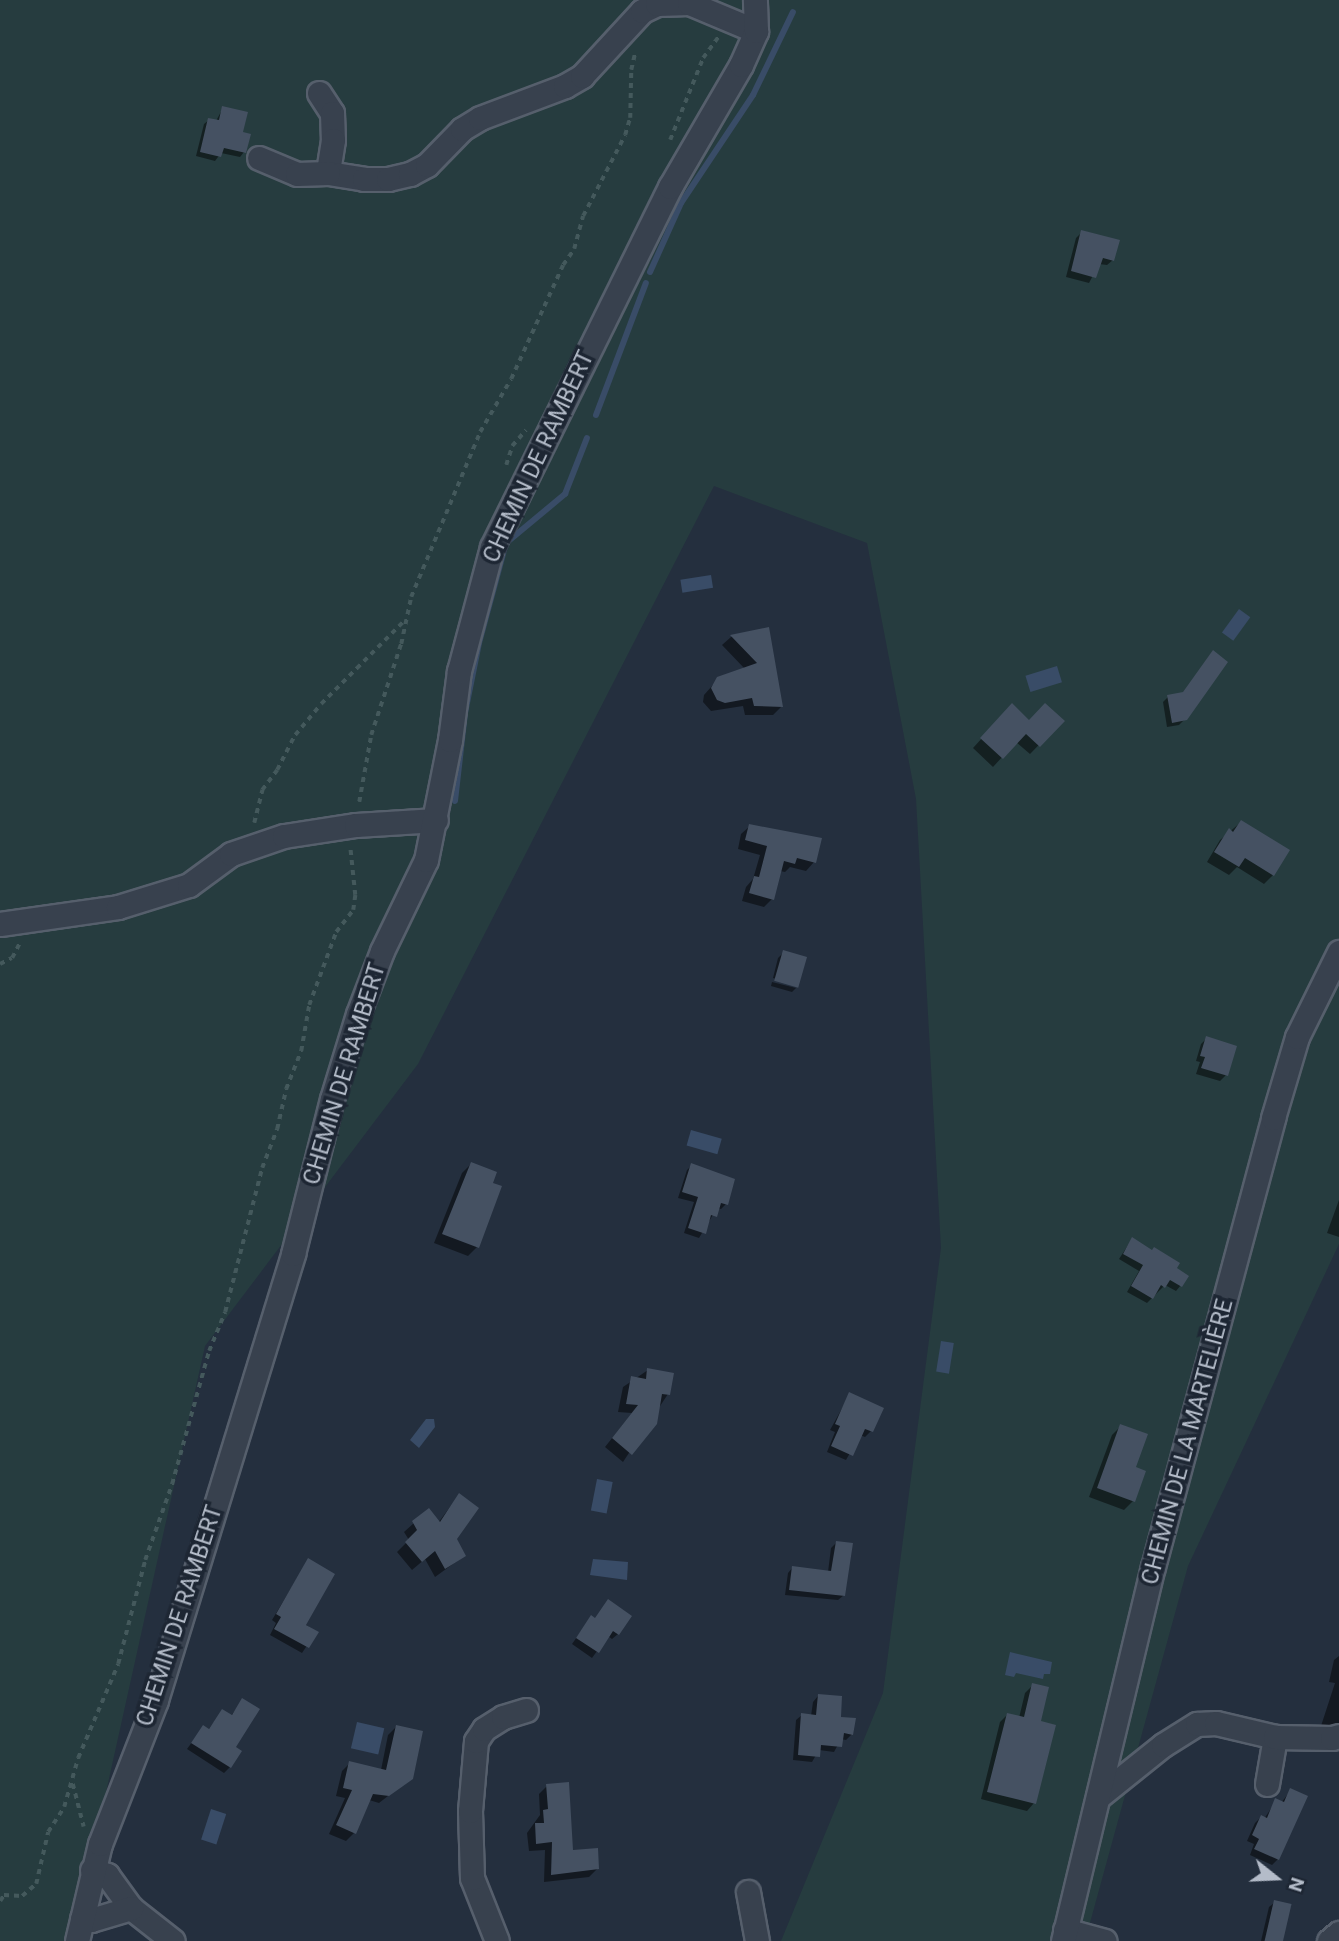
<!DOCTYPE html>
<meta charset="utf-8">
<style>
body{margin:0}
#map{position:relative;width:1339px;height:1941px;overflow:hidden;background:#242f3e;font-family:Roboto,sans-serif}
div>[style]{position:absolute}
.green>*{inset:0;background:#263c3f}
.water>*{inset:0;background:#394c67;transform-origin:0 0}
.shadow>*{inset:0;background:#0007}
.stream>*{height:6px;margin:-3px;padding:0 3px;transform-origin:3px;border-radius:3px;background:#394c67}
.building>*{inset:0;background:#455162;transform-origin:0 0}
.path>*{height:3.5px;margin-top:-1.75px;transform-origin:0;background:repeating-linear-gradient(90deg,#44595c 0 5px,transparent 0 10px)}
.roads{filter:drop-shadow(2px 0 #565f6c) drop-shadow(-2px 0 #565f6c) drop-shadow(0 2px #565f6c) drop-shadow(0 -2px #565f6c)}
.minor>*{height:23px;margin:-11.5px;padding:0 11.5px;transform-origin:11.5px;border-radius:11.5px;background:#38414e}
span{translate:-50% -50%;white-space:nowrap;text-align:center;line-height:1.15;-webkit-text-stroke:7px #1d2633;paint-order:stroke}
.street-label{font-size:23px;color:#b4bcc9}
.north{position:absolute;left:1241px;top:1843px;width:70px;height:70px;-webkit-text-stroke:5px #1d2633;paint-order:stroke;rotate:108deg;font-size:19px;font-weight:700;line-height:28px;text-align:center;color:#b4bcc9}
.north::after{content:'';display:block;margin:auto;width:24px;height:32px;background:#b4bcc9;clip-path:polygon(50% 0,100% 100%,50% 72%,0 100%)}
</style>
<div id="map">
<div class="green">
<i style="clip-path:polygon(0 0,1339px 0,1339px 1244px,1188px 1566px,1085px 1941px,781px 1941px,883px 1693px,941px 1248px,916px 799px,867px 543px,714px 486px,418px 1064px,205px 1346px,73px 1941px,0 1941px)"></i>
</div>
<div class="water">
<i style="left:711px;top:575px;width:13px;height:31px;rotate:81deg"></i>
<i style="left:1239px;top:609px;width:14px;height:29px;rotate:36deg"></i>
<i style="left:1057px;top:666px;width:17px;height:33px;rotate:73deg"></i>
<i style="left:691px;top:1130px;width:32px;height:16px;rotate:16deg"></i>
<i style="left:941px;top:1341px;width:13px;height:31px;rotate:9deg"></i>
<i style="clip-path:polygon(426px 1419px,434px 1419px,435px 1427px,419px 1448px,410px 1440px)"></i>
<i style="left:597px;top:1479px;width:16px;height:32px;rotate:11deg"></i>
<i style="clip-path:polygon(593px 1559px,628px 1562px,627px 1580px,590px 1575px)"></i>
<i style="clip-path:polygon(1010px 1652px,1052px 1662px,1050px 1674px,1044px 1674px,1043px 1679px,1016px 1673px,1014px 1677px,1005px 1675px)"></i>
<i style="left:357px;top:1722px;width:28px;height:27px;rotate:13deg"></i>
<i style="left:211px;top:1809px;width:16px;height:32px;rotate:18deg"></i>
</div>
<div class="shadow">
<i style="clip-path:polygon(223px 108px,241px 133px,244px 152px,240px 157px,221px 153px,215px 161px,196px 156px,204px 124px,209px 120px,216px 121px)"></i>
<i style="clip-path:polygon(1082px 232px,1113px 260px,1107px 265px,1099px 264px,1089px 283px,1066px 277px,1076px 238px)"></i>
<i style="clip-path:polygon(768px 629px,782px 706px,773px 715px,745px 715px,743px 706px,711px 711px,703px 702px,704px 695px,720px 677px,745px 669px,722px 645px,731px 637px)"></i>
<i style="clip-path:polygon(1168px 697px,1185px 719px,1179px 725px,1167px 727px,1163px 702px)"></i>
<i style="clip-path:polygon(1003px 715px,1029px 722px,1062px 721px,1030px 754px,1016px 742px,993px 767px,973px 748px)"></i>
<i style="clip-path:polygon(1241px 822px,1273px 875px,1264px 884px,1237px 867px,1229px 875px,1207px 862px,1220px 840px)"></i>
<i style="clip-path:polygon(750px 826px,814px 862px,806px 871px,790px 867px,785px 872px,780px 871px,772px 899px,764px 907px,742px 901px,746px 887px,753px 879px,760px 855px,738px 849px,741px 834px)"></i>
<i style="clip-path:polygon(784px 952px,798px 986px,796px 987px,796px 984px,773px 978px,778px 958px)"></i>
<i style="clip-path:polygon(772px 982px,796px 988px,792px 992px,771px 986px)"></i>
<i style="clip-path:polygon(1207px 1038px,1235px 1047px,1226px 1075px,1220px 1081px,1196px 1074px,1200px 1062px,1196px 1061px,1201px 1044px)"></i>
<i style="clip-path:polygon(471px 1164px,477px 1247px,468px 1256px,434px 1243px,462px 1173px)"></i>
<i style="clip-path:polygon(692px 1165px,726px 1204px,721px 1209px,717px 1208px,699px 1238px,684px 1233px,694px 1202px,678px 1198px,687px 1170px)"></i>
<i style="clip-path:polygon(1339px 1200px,1339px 1237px,1327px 1233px)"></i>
<i style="clip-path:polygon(1132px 1239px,1175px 1268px,1181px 1285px,1176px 1291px,1165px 1285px,1147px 1303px,1127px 1292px,1139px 1271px,1119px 1259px)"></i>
<i style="clip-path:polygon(648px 1370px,668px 1394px,623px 1462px,605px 1447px,632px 1413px,618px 1412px,623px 1387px)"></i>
<i style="clip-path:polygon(850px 1394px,882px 1409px,871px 1431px,865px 1437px,860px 1435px,846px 1460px,827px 1452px,835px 1432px,830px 1430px)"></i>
<i style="clip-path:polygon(1121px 1426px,1133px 1468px,1133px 1501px,1124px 1510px,1089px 1497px,1112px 1435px)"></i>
<i style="clip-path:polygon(459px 1495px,455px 1538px,464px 1556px,435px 1577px,425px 1559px,412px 1570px,397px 1552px,409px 1540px,404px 1532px,414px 1523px,438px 1523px)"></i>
<i style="clip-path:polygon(837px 1542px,844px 1595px,838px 1600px,785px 1595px,788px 1573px,793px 1567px,828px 1572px,831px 1548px)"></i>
<i style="clip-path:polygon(308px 1560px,305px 1624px,316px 1632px,302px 1653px,270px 1635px,276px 1623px,272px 1620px)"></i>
<i style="clip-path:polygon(591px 1617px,618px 1634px,612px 1639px,608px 1636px,592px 1658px,572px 1644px)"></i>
<i style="clip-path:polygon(1339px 1656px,1339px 1727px,1320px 1729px,1335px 1683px,1329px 1682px,1334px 1660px)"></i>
<i style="clip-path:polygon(1033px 1685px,1039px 1723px,1034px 1803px,1027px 1811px,981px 1799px,1000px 1722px,1007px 1715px,1019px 1718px,1025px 1693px)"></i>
<i style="clip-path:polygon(818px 1696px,852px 1734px,846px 1740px,841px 1739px,834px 1752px,819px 1750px,812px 1762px,793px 1760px,796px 1720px,802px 1715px,811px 1716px,813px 1702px)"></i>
<i style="clip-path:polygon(243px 1700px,230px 1767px,224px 1773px,187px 1749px,203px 1727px,208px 1730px,222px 1711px,230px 1717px)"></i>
<i style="clip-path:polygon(397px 1726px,411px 1778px,379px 1803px,369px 1800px,354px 1833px,346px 1841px,329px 1834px,345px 1798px,336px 1796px,342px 1771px,350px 1763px,381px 1770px,388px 1735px)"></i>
<i style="clip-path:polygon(547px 1786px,572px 1851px,598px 1868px,589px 1877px,544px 1882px,545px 1850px,529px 1851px,527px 1833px,540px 1815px,539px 1794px)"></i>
<i style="clip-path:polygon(1291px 1790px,1278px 1859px,1272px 1865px,1250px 1855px,1254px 1844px,1247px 1841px,1255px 1823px,1261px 1817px,1264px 1819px,1276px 1801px,1281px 1803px)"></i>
<i style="clip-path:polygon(1275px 1902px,1281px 1941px,1261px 1941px,1269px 1907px)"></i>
</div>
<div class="stream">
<i style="left:650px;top:272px;width:76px;rotate:-65.8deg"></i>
<i style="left:681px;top:203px;width:130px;rotate:-56.3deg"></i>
<i style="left:753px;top:95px;width:92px;rotate:-64.3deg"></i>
<i style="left:596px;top:415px;width:141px;rotate:-69.3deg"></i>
<i style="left:455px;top:801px;width:89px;rotate:-83.5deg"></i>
<i style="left:465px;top:713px;width:71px;rotate:-78.7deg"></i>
<i style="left:479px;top:643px;width:104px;rotate:-74.9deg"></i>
<i style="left:506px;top:543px;width:77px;rotate:-39.7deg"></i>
<i style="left:565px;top:494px;width:60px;rotate:-68.6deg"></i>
</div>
<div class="building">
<i style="clip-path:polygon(222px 106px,248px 112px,243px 132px,251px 134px,246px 153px,224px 148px,221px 157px,200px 152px,208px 118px,219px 120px)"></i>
<i style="clip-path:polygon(1081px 230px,1120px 240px,1114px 261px,1103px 258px,1096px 278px,1071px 271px)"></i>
<i style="clip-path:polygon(769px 627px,783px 707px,754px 706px,752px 698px,725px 703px,717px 700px,711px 688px,717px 677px,757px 663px,730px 635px)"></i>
<i style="clip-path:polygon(1213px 650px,1228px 662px,1187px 720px,1172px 723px,1167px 695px,1183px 692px)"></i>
<i style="clip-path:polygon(1012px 703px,1029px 720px,1045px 703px,1065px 721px,1040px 747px,1026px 734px,1003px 759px,980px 738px)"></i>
<i style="clip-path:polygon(1241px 820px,1290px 850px,1274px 876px,1245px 858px,1239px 867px,1214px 852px,1229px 828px,1233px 832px)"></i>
<i style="clip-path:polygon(749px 824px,822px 838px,816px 863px,797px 858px,795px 864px,784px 861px,774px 900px,749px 893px,754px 876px,759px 877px,767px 846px,745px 840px)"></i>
<i style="left:783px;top:950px;width:25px;height:32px;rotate:16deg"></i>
<i style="clip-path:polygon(1206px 1036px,1237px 1046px,1228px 1076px,1201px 1068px,1205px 1057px,1200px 1056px)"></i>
<i style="clip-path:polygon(471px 1162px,497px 1172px,493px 1183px,502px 1186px,479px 1248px,442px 1234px)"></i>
<i style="clip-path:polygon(691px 1163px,735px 1179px,728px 1205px,721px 1203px,717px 1217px,711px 1215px,706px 1234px,688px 1228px,698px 1197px,682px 1192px)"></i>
<i style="clip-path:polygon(1132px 1237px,1152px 1250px,1154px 1247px,1180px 1263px,1177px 1268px,1189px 1276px,1182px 1287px,1170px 1280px,1165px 1288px,1161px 1285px,1153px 1299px,1131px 1286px,1143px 1265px,1123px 1254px)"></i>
<i style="clip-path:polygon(647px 1368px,674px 1373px,670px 1395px,662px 1394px,657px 1424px,632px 1455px,612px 1438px,638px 1405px,626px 1404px,631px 1376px,646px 1379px)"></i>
<i style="clip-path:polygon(849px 1392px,884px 1408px,873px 1432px,865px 1429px,853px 1456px,831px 1446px,840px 1426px,835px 1424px)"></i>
<i style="clip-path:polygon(1120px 1424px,1148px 1434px,1136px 1467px,1146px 1471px,1135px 1502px,1097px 1488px)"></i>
<i style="clip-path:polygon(459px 1493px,479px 1508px,457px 1539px,466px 1556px,445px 1569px,435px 1551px,422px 1562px,405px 1542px,417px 1530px,412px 1521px,429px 1508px,440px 1522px)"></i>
<i style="clip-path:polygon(836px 1541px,853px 1543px,845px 1596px,789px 1590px,792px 1566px,831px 1571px)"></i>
<i style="clip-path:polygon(308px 1558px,335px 1574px,306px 1625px,319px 1632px,309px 1648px,274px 1629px,281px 1617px,276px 1614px)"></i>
<i style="clip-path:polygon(608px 1599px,632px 1616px,619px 1635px,613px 1631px,599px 1653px,576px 1638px,591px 1615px,595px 1618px)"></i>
<i style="clip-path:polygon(1032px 1683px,1049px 1687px,1041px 1721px,1056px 1725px,1036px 1804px,987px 1792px,1007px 1713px,1024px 1717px)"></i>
<i style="clip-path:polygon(818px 1694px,842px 1696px,841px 1717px,856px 1718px,853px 1735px,844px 1733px,842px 1747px,821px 1745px,820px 1757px,798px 1755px,801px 1713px,816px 1715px)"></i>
<i style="clip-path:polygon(242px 1698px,260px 1709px,236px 1747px,242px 1751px,231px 1768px,191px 1743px,203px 1725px,209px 1729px,222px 1709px,232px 1715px)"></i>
<i style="clip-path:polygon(396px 1725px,423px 1731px,413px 1779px,389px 1796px,373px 1794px,356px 1834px,336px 1825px,352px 1790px,343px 1788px,349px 1761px,386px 1770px)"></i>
<i style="clip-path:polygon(569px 1782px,573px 1850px,598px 1848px,599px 1869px,551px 1875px,552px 1842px,536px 1844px,535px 1823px,544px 1823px,543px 1810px,548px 1809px,546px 1784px)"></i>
<i style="clip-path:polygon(1290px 1788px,1308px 1796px,1279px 1860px,1254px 1849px,1259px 1839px,1252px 1835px,1261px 1815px,1267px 1818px,1275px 1798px,1284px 1802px)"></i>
<i style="left:1274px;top:1900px;width:18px;height:42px;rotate:13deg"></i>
</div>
<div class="path">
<i style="left:670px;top:140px;width:88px;rotate:-68.1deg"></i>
<i style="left:703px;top:58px;width:26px;rotate:-54deg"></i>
<i style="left:506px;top:465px;width:20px;rotate:-72deg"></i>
<i style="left:512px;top:446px;width:21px;rotate:-49deg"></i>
<i style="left:359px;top:802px;width:68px;rotate:-79.8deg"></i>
<i style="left:371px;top:735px;width:96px;rotate:-71.8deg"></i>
<i style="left:401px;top:644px;width:48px;rotate:-78deg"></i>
<i style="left:411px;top:597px;width:179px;rotate:-67.3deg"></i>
<i style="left:480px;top:432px;width:61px;rotate:-59.7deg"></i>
<i style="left:511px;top:379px;width:125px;rotate:-65.5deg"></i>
<i style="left:563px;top:265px;width:19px;rotate:-55deg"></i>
<i style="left:574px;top:249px;width:34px;rotate:-75deg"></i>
<i style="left:583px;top:216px;width:91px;rotate:-62.6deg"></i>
<i style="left:625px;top:135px;width:18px;rotate:-74deg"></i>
<i style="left:630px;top:118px;width:48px;rotate:-88.8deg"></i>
<i style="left:631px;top:70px;width:17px;rotate:-77deg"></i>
<i style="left:254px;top:823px;width:34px;rotate:-76deg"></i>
<i style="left:262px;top:790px;width:25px;rotate:-53deg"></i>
<i style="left:277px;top:770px;width:39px;rotate:-63deg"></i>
<i style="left:295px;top:735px;width:40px;rotate:-50deg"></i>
<i style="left:321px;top:704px;width:115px;rotate:-45deg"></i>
<i style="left:0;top:964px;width:13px;rotate:-27deg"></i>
<i style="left:12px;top:958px;width:16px;rotate:-63deg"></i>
<i style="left:73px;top:1784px;width:44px;rotate:75.7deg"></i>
<i style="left:0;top:1901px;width:7px;rotate:-56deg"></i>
<i style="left:4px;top:1895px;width:18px;rotate:3deg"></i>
<i style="left:22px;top:1896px;width:18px;rotate:-41deg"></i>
<i style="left:36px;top:1884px;width:53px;rotate:-77deg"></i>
<i style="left:48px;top:1832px;width:30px;rotate:-57deg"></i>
<i style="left:64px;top:1807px;width:51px;rotate:-74.1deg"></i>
<i style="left:78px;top:1758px;width:102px;rotate:-66.9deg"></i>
<i style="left:118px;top:1664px;width:107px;rotate:-75.4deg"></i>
<i style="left:145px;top:1560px;width:81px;rotate:-70.4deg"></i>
<i style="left:172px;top:1484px;width:138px;rotate:-74.5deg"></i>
<i style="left:209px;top:1351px;width:42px;rotate:-67.7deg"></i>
<i style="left:225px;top:1312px;width:149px;rotate:-75.6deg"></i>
<i style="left:262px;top:1168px;width:42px;rotate:-69deg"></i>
<i style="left:277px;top:1129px;width:41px;rotate:-77.3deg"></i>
<i style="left:286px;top:1089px;width:41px;rotate:-68.5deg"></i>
<i style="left:301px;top:1051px;width:47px;rotate:-80.1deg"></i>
<i style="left:309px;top:1005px;width:78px;rotate:-69.7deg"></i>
<i style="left:336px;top:932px;width:28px;rotate:-52deg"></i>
<i style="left:353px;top:910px;width:15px;rotate:-82deg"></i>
<i style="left:355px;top:895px;width:48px;rotate:-95.9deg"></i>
</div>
<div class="roads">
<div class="minor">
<i style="left:319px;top:93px;width:24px;rotate:57deg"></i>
<i style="left:332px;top:113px;width:27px;rotate:88deg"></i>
<i style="left:333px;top:140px;width:33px;rotate:99deg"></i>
<i style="left:328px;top:173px;width:36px;rotate:9deg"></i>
<i style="left:364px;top:179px;width:24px"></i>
<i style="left:388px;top:179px;width:23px;rotate:-13deg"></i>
<i style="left:410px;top:174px;width:19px;rotate:-28deg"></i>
<i style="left:427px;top:165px;width:50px;rotate:-45.8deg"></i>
<i style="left:462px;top:129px;width:21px;rotate:-31deg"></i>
<i style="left:480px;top:118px;width:91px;rotate:-20.6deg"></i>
<i style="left:565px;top:86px;width:20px;rotate:-30deg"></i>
<i style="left:582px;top:76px;width:88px;rotate:-47.3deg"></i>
<i style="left:642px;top:11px;width:17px;rotate:-25deg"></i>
<i style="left:657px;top:4px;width:32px;rotate:-2deg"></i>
<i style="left:689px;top:3px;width:73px;rotate:22.7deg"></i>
<i style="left:259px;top:158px;width:41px;rotate:22.8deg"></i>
<i style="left:297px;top:174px;width:31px;rotate:-2deg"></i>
<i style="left:0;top:924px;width:119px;rotate:-8.2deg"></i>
<i style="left:118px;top:907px;width:74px;rotate:-17.2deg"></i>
<i style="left:189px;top:885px;width:52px;rotate:-36.4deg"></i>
<i style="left:231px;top:854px;width:56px;rotate:-18.8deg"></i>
<i style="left:284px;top:836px;width:73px;rotate:-8.7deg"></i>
<i style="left:356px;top:825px;width:80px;rotate:-3.6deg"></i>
<i style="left:1267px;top:1784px;width:48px;rotate:-80.3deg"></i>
<i style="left:1098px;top:1797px;width:83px;rotate:-38.7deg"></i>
<i style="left:1163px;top:1745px;width:40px;rotate:-32deg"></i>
<i style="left:1197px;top:1724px;width:19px;rotate:-3deg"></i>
<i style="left:1216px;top:1723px;width:61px;rotate:13.3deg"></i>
<i style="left:1275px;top:1737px;width:57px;rotate:1deg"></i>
<i style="left:1332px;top:1738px;width:7px;rotate:-16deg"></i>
<i style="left:92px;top:1870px;width:16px;rotate:18deg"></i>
<i style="left:107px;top:1875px;width:41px;rotate:54deg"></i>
<i style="left:131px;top:1908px;width:53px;rotate:38.2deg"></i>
<i style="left:748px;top:1892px;width:50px;rotate:79.6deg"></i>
<i style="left:82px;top:1919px;width:9px;rotate:6deg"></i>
<i style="left:91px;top:1920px;width:42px;rotate:-16.7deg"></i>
<i style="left:1065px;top:1930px;width:41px;rotate:15.4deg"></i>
<i style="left:77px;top:1941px;width:100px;rotate:-76.7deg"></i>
<i style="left:100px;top:1844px;width:155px;rotate:-68.7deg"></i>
<i style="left:156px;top:1700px;width:467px;rotate:-72.9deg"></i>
<i style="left:293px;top:1254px;width:160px;rotate:-75.9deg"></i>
<i style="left:332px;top:1099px;width:89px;rotate:-73deg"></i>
<i style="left:358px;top:1014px;width:67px;rotate:-69.1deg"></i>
<i style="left:382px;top:951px;width:101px;rotate:-64.2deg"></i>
<i style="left:426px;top:860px;width:122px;rotate:-78.7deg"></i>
<i style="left:450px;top:740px;width:70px;rotate:-82.6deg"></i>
<i style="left:459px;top:671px;width:128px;rotate:-75.1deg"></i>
<i style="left:492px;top:547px;width:402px;rotate:-63.7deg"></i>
<i style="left:670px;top:187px;width:141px;rotate:-59.8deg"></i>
<i style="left:741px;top:65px;width:37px;rotate:-66deg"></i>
<i style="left:756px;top:31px;width:31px;rotate:-92deg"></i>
<i style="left:497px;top:1941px;width:68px;rotate:-111.6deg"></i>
<i style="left:472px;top:1878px;width:67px;rotate:-91.7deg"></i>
<i style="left:470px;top:1811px;width:70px;rotate:-85.1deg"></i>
<i style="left:476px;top:1741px;width:14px;rotate:-56deg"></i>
<i style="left:484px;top:1729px;width:22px;rotate:-32deg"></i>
<i style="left:503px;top:1717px;width:24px;rotate:-17deg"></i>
<i style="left:1063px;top:1941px;width:385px;rotate:-76.5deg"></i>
<i style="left:1153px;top:1567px;width:465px;rotate:-75deg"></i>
<i style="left:1273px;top:1118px;width:84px;rotate:-73.5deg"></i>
<i style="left:1297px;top:1037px;width:95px;rotate:-63.7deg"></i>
<i style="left:1329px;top:1941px;width:13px;rotate:-39deg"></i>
</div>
</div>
<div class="street-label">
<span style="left:539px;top:457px;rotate:-65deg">CHEMIN DE RAMBERT</span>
<span style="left:345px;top:1074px;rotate:-73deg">CHEMIN DE RAMBERT</span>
<span style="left:1188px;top:1442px;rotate:-75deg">CHEMIN DE LA MARTELIÈRE</span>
<span style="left:180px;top:1616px;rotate:-72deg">CHEMIN DE RAMBERT</span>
</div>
<div class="north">N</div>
</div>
